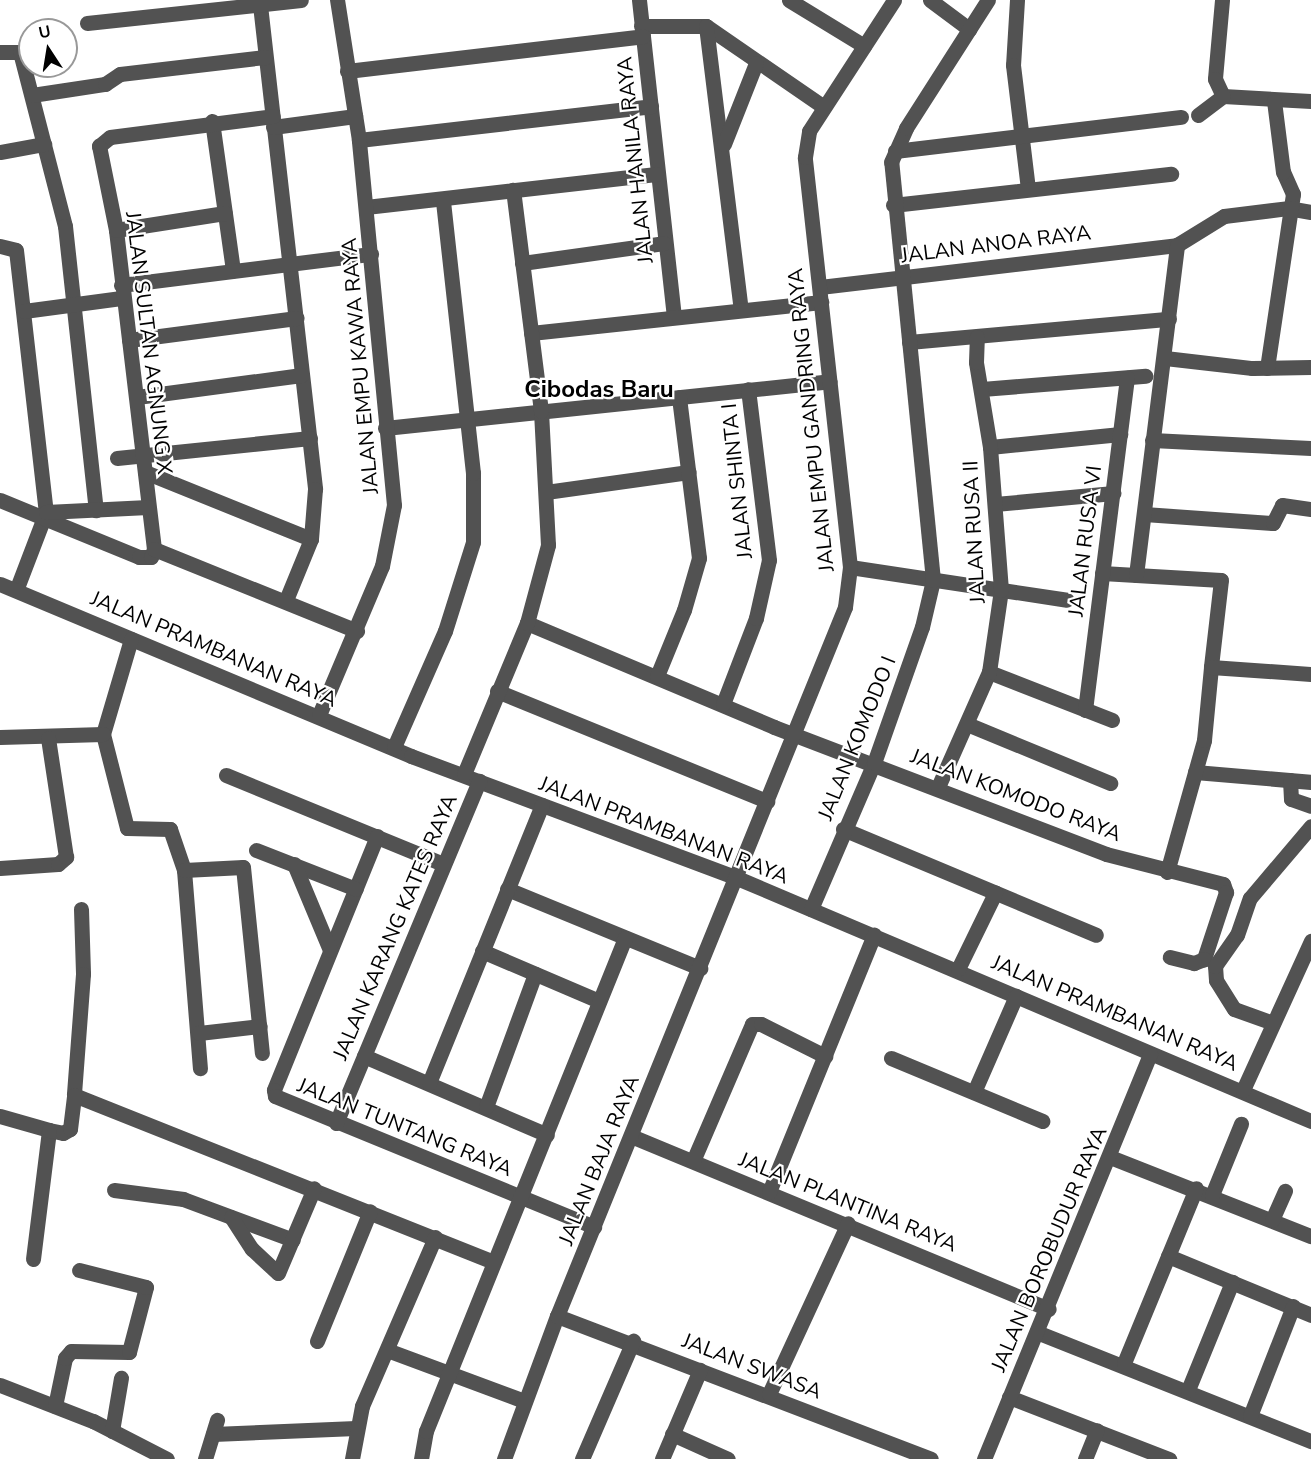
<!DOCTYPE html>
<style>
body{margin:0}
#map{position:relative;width:1311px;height:1459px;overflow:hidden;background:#fff;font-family:"Nunito Sans",sans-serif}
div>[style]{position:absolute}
.minor>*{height:15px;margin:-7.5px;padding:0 7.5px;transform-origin:7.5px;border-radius:7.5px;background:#525252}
span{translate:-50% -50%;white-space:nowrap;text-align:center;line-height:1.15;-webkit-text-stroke:4.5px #fff;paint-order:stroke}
.street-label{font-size:21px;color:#000}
.quarter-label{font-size:24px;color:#000;font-weight:700}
.north{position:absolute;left:18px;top:18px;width:60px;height:60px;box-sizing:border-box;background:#fff;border:2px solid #999;border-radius:50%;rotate:348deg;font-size:16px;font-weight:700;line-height:24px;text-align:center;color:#000}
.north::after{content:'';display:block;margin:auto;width:21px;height:27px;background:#000;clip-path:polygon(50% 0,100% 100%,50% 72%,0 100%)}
</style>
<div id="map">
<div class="minor">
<i style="left:639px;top:0;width:318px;rotate:83.7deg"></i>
<i style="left:789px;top:0;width:88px;rotate:31.5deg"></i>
<i style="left:930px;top:0;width:49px;rotate:36.6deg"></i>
<i style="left:1017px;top:0;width:65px;rotate:93.5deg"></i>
<i style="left:1013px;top:65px;width:125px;rotate:83.1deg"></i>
<i style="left:1222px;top:0;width:79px;rotate:95.1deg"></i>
<i style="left:1215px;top:79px;width:19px;rotate:65deg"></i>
<i style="left:1223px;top:96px;width:88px;rotate:3.3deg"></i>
<i style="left:260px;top:5px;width:487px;rotate:83.5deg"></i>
<i style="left:315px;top:489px;width:50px;rotate:94.6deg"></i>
<i style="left:311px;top:539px;width:66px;rotate:112.3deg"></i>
<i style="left:87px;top:23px;width:215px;rotate:-6.1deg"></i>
<i style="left:641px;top:26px;width:65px"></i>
<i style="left:706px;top:26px;width:143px;rotate:34.5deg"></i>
<i style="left:706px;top:26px;width:286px;rotate:83deg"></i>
<i style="left:0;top:52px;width:30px"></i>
<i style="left:20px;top:52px;width:180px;rotate:75.5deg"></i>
<i style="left:65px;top:226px;width:286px;rotate:83.8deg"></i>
<i style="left:347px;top:71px;width:298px;rotate:-6.7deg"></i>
<i style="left:32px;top:95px;width:74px;rotate:-8.6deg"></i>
<i style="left:105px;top:84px;width:18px;rotate:-34deg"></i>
<i style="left:120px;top:74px;width:146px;rotate:-6.7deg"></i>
<i style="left:1198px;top:115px;width:31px;rotate:-37deg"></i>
<i style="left:212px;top:121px;width:151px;rotate:82deg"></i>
<i style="left:273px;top:127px;width:83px;rotate:-7.6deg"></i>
<i style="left:359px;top:140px;width:294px;rotate:-6.6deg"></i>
<i style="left:724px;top:144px;width:87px;rotate:-68.4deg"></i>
<i style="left:895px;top:151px;width:288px;rotate:-6.8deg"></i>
<i style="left:0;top:152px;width:45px;rotate:-10.3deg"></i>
<i style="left:893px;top:205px;width:280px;rotate:-6.4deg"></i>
<i style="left:366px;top:207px;width:292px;rotate:-6.5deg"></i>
<i style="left:116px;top:230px;width:110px;rotate:-8.9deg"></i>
<i style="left:0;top:246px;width:16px;rotate:14deg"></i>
<i style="left:16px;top:250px;width:264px;rotate:83.5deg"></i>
<i style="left:46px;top:512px;width:81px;rotate:110.9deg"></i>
<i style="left:522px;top:263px;width:143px;rotate:-8deg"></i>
<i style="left:121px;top:285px;width:252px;rotate:-7.1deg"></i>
<i style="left:820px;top:287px;width:359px;rotate:-6.7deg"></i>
<i style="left:1177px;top:245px;width:55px;rotate:-31.7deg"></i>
<i style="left:1224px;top:216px;width:64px;rotate:-7.1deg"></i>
<i style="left:1288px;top:208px;width:23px;rotate:10deg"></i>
<i style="left:24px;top:311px;width:98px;rotate:-7.6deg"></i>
<i style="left:531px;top:333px;width:292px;rotate:-6.1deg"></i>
<i style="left:129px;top:340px;width:169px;rotate:-7.5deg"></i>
<i style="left:909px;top:342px;width:261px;rotate:-5.1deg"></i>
<i style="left:1165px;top:358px;width:88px;rotate:6.6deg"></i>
<i style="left:1252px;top:368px;width:59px;rotate:-1deg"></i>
<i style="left:1267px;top:368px;width:176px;rotate:-81.5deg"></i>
<i style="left:1293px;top:194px;width:24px;rotate:-114deg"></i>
<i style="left:1283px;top:172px;width:72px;rotate:-97.2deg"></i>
<i style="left:982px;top:389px;width:164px;rotate:-4.6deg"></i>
<i style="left:137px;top:397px;width:166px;rotate:-7.6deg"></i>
<i style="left:385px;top:428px;width:447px;rotate:-6deg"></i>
<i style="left:1152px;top:440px;width:159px;rotate:2.9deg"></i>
<i style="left:990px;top:447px;width:131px;rotate:-5.7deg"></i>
<i style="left:117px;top:458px;width:194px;rotate:-5.9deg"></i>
<i style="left:145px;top:472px;width:179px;rotate:22deg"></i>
<i style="left:546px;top:492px;width:144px;rotate:-8deg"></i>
<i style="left:0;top:500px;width:150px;rotate:22.3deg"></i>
<i style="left:139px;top:557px;width:12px"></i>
<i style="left:151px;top:557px;width:9px;rotate:-69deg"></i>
<i style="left:154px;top:549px;width:321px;rotate:-96.8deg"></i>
<i style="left:116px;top:230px;width:86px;rotate:-101.4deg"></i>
<i style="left:99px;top:146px;width:14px;rotate:-39deg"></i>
<i style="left:110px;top:137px;width:164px;rotate:-7.3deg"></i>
<i style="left:995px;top:504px;width:119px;rotate:-5.3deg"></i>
<i style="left:46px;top:512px;width:102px;rotate:-2.8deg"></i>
<i style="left:1144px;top:514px;width:129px;rotate:4deg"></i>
<i style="left:1273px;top:523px;width:20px;rotate:-63deg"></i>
<i style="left:1282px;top:505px;width:29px;rotate:8deg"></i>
<i style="left:154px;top:549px;width:219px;rotate:22deg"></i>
<i style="left:850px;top:567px;width:219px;rotate:8.6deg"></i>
<i style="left:1102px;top:573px;width:119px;rotate:3.4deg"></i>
<i style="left:1221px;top:580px;width:88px;rotate:96.6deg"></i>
<i style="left:1136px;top:575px;width:333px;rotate:-82.9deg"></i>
<i style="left:0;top:584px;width:446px;rotate:22.7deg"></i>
<i style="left:411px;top:756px;width:348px;rotate:20.5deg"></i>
<i style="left:737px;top:878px;width:623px;rotate:22.95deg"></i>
<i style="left:527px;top:623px;width:268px;rotate:22.8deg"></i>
<i style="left:774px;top:727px;width:355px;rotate:20.9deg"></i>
<i style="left:1106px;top:854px;width:121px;rotate:14.4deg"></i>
<i style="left:1223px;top:884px;width:9px;rotate:69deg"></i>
<i style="left:1226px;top:892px;width:71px;rotate:108.2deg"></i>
<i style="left:1204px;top:959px;width:11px;rotate:158deg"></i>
<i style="left:1194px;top:963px;width:25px;rotate:-166deg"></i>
<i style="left:131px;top:639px;width:99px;rotate:106.4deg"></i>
<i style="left:103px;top:734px;width:97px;rotate:75.7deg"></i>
<i style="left:127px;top:828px;width:43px;rotate:1.3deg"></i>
<i style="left:170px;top:829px;width:43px;rotate:71.1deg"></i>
<i style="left:184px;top:870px;width:199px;rotate:85.4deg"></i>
<i style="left:989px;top:672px;width:132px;rotate:21.3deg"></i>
<i style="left:657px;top:676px;width:71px;rotate:-67.8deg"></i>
<i style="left:684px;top:610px;width:54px;rotate:-73.9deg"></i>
<i style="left:699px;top:558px;width:162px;rotate:-97.1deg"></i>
<i style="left:497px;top:691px;width:292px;rotate:22.2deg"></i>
<i style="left:723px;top:704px;width:92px;rotate:-69deg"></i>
<i style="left:756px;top:618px;width:59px;rotate:-77.4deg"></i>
<i style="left:769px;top:560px;width:172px;rotate:-97deg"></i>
<i style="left:1085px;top:710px;width:335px;rotate:-82.8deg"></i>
<i style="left:319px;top:715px;width:162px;rotate:-67.1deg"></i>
<i style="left:382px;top:566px;width:62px;rotate:-78.9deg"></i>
<i style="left:394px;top:505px;width:367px;rotate:-95.5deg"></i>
<i style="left:359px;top:140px;width:142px;rotate:-98.9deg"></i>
<i style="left:967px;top:724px;width:155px;rotate:22.4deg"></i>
<i style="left:0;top:737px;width:103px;rotate:-1.7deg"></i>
<i style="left:394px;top:747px;width:127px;rotate:-66.3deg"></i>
<i style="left:445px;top:631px;width:93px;rotate:-72.5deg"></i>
<i style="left:473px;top:542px;width:69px;rotate:-90deg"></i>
<i style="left:473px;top:473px;width:275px;rotate:-96.3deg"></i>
<i style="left:1195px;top:772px;width:116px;rotate:4.9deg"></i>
<i style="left:464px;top:774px;width:164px;rotate:-67.4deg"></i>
<i style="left:527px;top:623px;width:81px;rotate:-74.9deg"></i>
<i style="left:548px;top:545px;width:134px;rotate:-93deg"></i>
<i style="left:541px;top:411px;width:223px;rotate:-97.2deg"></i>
<i style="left:226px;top:775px;width:232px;rotate:22.3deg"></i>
<i style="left:1290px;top:780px;width:19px;rotate:87deg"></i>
<i style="left:1291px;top:799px;width:21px;rotate:19deg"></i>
<i style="left:938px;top:787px;width:126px;rotate:-66.1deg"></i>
<i style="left:989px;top:672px;width:83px;rotate:-81.7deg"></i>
<i style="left:1001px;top:590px;width:143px;rotate:-94.4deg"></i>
<i style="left:990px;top:447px;width:86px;rotate:-99.4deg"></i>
<i style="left:976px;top:362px;width:25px;rotate:-88deg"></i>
<i style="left:843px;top:829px;width:274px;rotate:22.7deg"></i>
<i style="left:377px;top:836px;width:274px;rotate:112.1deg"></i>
<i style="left:274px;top:1090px;width:6px;rotate:81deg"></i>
<i style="left:275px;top:1096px;width:345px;rotate:22.3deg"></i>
<i style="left:256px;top:850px;width:107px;rotate:21.3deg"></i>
<i style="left:294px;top:864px;width:93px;rotate:67.3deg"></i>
<i style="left:0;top:868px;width:58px;rotate:-3.9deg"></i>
<i style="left:58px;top:864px;width:11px;rotate:-41deg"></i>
<i style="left:66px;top:857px;width:120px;rotate:-98.6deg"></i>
<i style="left:184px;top:870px;width:59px;rotate:-2.9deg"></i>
<i style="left:243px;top:867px;width:187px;rotate:84.2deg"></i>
<i style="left:1167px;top:872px;width:137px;rotate:-74.3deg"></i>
<i style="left:1204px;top:740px;width:73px;rotate:-84.5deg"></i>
<i style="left:1211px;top:667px;width:100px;rotate:4deg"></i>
<i style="left:507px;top:889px;width:209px;rotate:22.3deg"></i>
<i style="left:81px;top:909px;width:65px;rotate:88.2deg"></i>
<i style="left:83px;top:974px;width:121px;rotate:94.3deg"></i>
<i style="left:74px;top:1095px;width:451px;rotate:21.7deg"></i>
<i style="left:811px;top:909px;width:159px;rotate:-66.7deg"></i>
<i style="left:874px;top:763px;width:144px;rotate:-70.6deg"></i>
<i style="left:922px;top:627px;width:48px;rotate:-76.8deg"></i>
<i style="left:933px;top:580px;width:420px;rotate:-95.7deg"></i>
<i style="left:891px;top:162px;width:37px;rotate:-66deg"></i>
<i style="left:906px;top:128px;width:152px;rotate:-57.4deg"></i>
<i style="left:482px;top:951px;width:127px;rotate:23.1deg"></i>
<i style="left:958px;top:969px;width:85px;rotate:-64deg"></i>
<i style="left:1273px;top:1023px;width:41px;rotate:-160.3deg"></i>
<i style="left:1234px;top:1009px;width:34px;rotate:-122deg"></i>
<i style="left:1216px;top:980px;width:14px;rotate:-94deg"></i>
<i style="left:1215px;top:966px;width:38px;rotate:-55deg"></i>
<i style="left:1237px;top:935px;width:39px;rotate:-71deg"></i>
<i style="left:1250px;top:898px;width:94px;rotate:-49.7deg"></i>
<i style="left:199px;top:1033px;width:61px;rotate:-6.5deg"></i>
<i style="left:364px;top:1056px;width:199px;rotate:23.3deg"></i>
<i style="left:891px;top:1058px;width:164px;rotate:22.6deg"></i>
<i style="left:429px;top:1083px;width:300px;rotate:-67.9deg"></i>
<i style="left:1243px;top:1090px;width:164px;rotate:-65.5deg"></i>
<i style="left:974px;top:1092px;width:105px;rotate:-66.4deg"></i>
<i style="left:486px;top:1107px;width:142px;rotate:-69.8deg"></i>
<i style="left:0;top:1116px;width:51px;rotate:15.9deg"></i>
<i style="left:336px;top:1123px;width:371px;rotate:-67.3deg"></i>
<i style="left:631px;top:1136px;width:452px;rotate:22.5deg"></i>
<i style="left:1110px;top:1157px;width:216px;rotate:21.5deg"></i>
<i style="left:693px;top:1161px;width:149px;rotate:-66.7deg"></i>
<i style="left:752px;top:1024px;width:9px"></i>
<i style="left:761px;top:1024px;width:72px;rotate:26.6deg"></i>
<i style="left:114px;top:1190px;width:70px;rotate:7.4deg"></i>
<i style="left:183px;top:1199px;width:117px;rotate:20.4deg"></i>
<i style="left:769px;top:1192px;width:278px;rotate:-67.8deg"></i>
<i style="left:1212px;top:1195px;width:77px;rotate:-67.8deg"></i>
<i style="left:231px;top:1217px;width:38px;rotate:57deg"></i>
<i style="left:252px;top:1249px;width:35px;rotate:43deg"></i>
<i style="left:278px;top:1273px;width:92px;rotate:-67deg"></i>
<i style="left:1272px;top:1220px;width:32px;rotate:-66deg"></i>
<i style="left:1168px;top:1256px;width:155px;rotate:22.4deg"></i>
<i style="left:33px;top:1259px;width:130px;rotate:-82.9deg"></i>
<i style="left:49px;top:1130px;width:14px;rotate:12deg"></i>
<i style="left:63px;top:1133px;width:8px;rotate:-30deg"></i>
<i style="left:70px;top:1129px;width:34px;rotate:-83deg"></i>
<i style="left:557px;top:1316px;width:400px;rotate:20.9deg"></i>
<i style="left:1039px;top:1333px;width:293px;rotate:21.7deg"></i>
<i style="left:317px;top:1341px;width:140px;rotate:-67.8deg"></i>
<i style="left:387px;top:1350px;width:146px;rotate:20.4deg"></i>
<i style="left:1124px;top:1363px;width:189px;rotate:-67.6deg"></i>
<i style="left:0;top:1385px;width:100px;rotate:21.2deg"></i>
<i style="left:93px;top:1421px;width:83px;rotate:27.2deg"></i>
<i style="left:1188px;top:1390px;width:117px;rotate:-67.8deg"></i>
<i style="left:769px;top:1394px;width:188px;rotate:-65.2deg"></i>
<i style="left:1009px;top:1397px;width:172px;rotate:21.2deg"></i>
<i style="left:55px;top:1406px;width:49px;rotate:-78.2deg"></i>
<i style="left:65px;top:1358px;width:9px;rotate:-49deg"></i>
<i style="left:71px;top:1351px;width:58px;rotate:1deg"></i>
<i style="left:129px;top:1352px;width:67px;rotate:-75.3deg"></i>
<i style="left:146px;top:1287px;width:69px;rotate:-165.8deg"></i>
<i style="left:1250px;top:1416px;width:118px;rotate:-68.6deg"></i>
<i style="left:112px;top:1431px;width:54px;rotate:-80.4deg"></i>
<i style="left:213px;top:1434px;width:143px;rotate:-2.4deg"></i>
<i style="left:672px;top:1434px;width:61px;rotate:24.1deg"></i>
<i style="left:205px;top:1459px;width:41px;rotate:-72.9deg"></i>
<i style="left:352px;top:1459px;width:54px;rotate:-79.3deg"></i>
<i style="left:362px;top:1406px;width:184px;rotate:-66.6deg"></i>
<i style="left:421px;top:1459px;width:28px;rotate:-80deg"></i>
<i style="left:426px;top:1431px;width:532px;rotate:-68.02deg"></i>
<i style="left:504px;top:1459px;width:153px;rotate:-69.7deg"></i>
<i style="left:557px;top:1316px;width:765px;rotate:-67.89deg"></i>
<i style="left:845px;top:607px;width:40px;rotate:-82.9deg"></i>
<i style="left:850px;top:567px;width:412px;rotate:-96.3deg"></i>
<i style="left:805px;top:157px;width:26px;rotate:-81deg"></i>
<i style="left:809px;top:131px;width:156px;rotate:-57deg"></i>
<i style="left:582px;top:1459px;width:129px;rotate:-66.6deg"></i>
<i style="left:662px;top:1459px;width:97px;rotate:-66.9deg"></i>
<i style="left:984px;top:1459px;width:438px;rotate:-67.7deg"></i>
<i style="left:1085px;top:1459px;width:31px;rotate:-68deg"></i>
</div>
<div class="street-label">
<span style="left:635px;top:160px;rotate:-96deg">JALAN HANILA RAYA</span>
<span style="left:996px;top:244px;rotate:-7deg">JALAN ANOA RAYA</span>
<span style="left:149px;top:343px;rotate:83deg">JALAN SULTAN AGNUNG X</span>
<span style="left:360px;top:366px;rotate:-95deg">JALAN EMPU KAWA RAYA</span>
<span style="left:811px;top:420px;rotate:-96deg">JALAN EMPU GANDRING RAYA</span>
<span style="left:737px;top:481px;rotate:-96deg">JALAN SHINTA I</span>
<span style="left:974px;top:532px;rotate:-93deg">JALAN RUSA II</span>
<span style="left:1085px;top:541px;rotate:-83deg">JALAN RUSA VI</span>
<span style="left:214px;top:649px;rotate:23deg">JALAN PRAMBANAN RAYA</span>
<span style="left:857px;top:738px;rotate:-68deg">JALAN KOMODO I</span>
<span style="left:1016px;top:795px;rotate:21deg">JALAN KOMODO RAYA</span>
<span style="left:664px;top:830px;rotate:21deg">JALAN PRAMBANAN RAYA</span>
<span style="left:395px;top:927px;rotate:-67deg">JALAN KARANG KATES RAYA</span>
<span style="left:1115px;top:1013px;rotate:23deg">JALAN PRAMBANAN RAYA</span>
<span style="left:405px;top:1127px;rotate:22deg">JALAN TUNTANG RAYA</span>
<span style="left:599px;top:1160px;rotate:-68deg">JALAN BAJA RAYA</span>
<span style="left:848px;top:1202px;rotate:22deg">JALAN PLANTINA RAYA</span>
<span style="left:1049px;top:1249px;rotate:-67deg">JALAN BOROBUDUR RAYA</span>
<span style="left:752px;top:1366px;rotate:21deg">JALAN SWASA</span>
</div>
<div class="quarter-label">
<span style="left:599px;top:390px">Cibodas Baru</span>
</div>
<div class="north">U</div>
</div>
